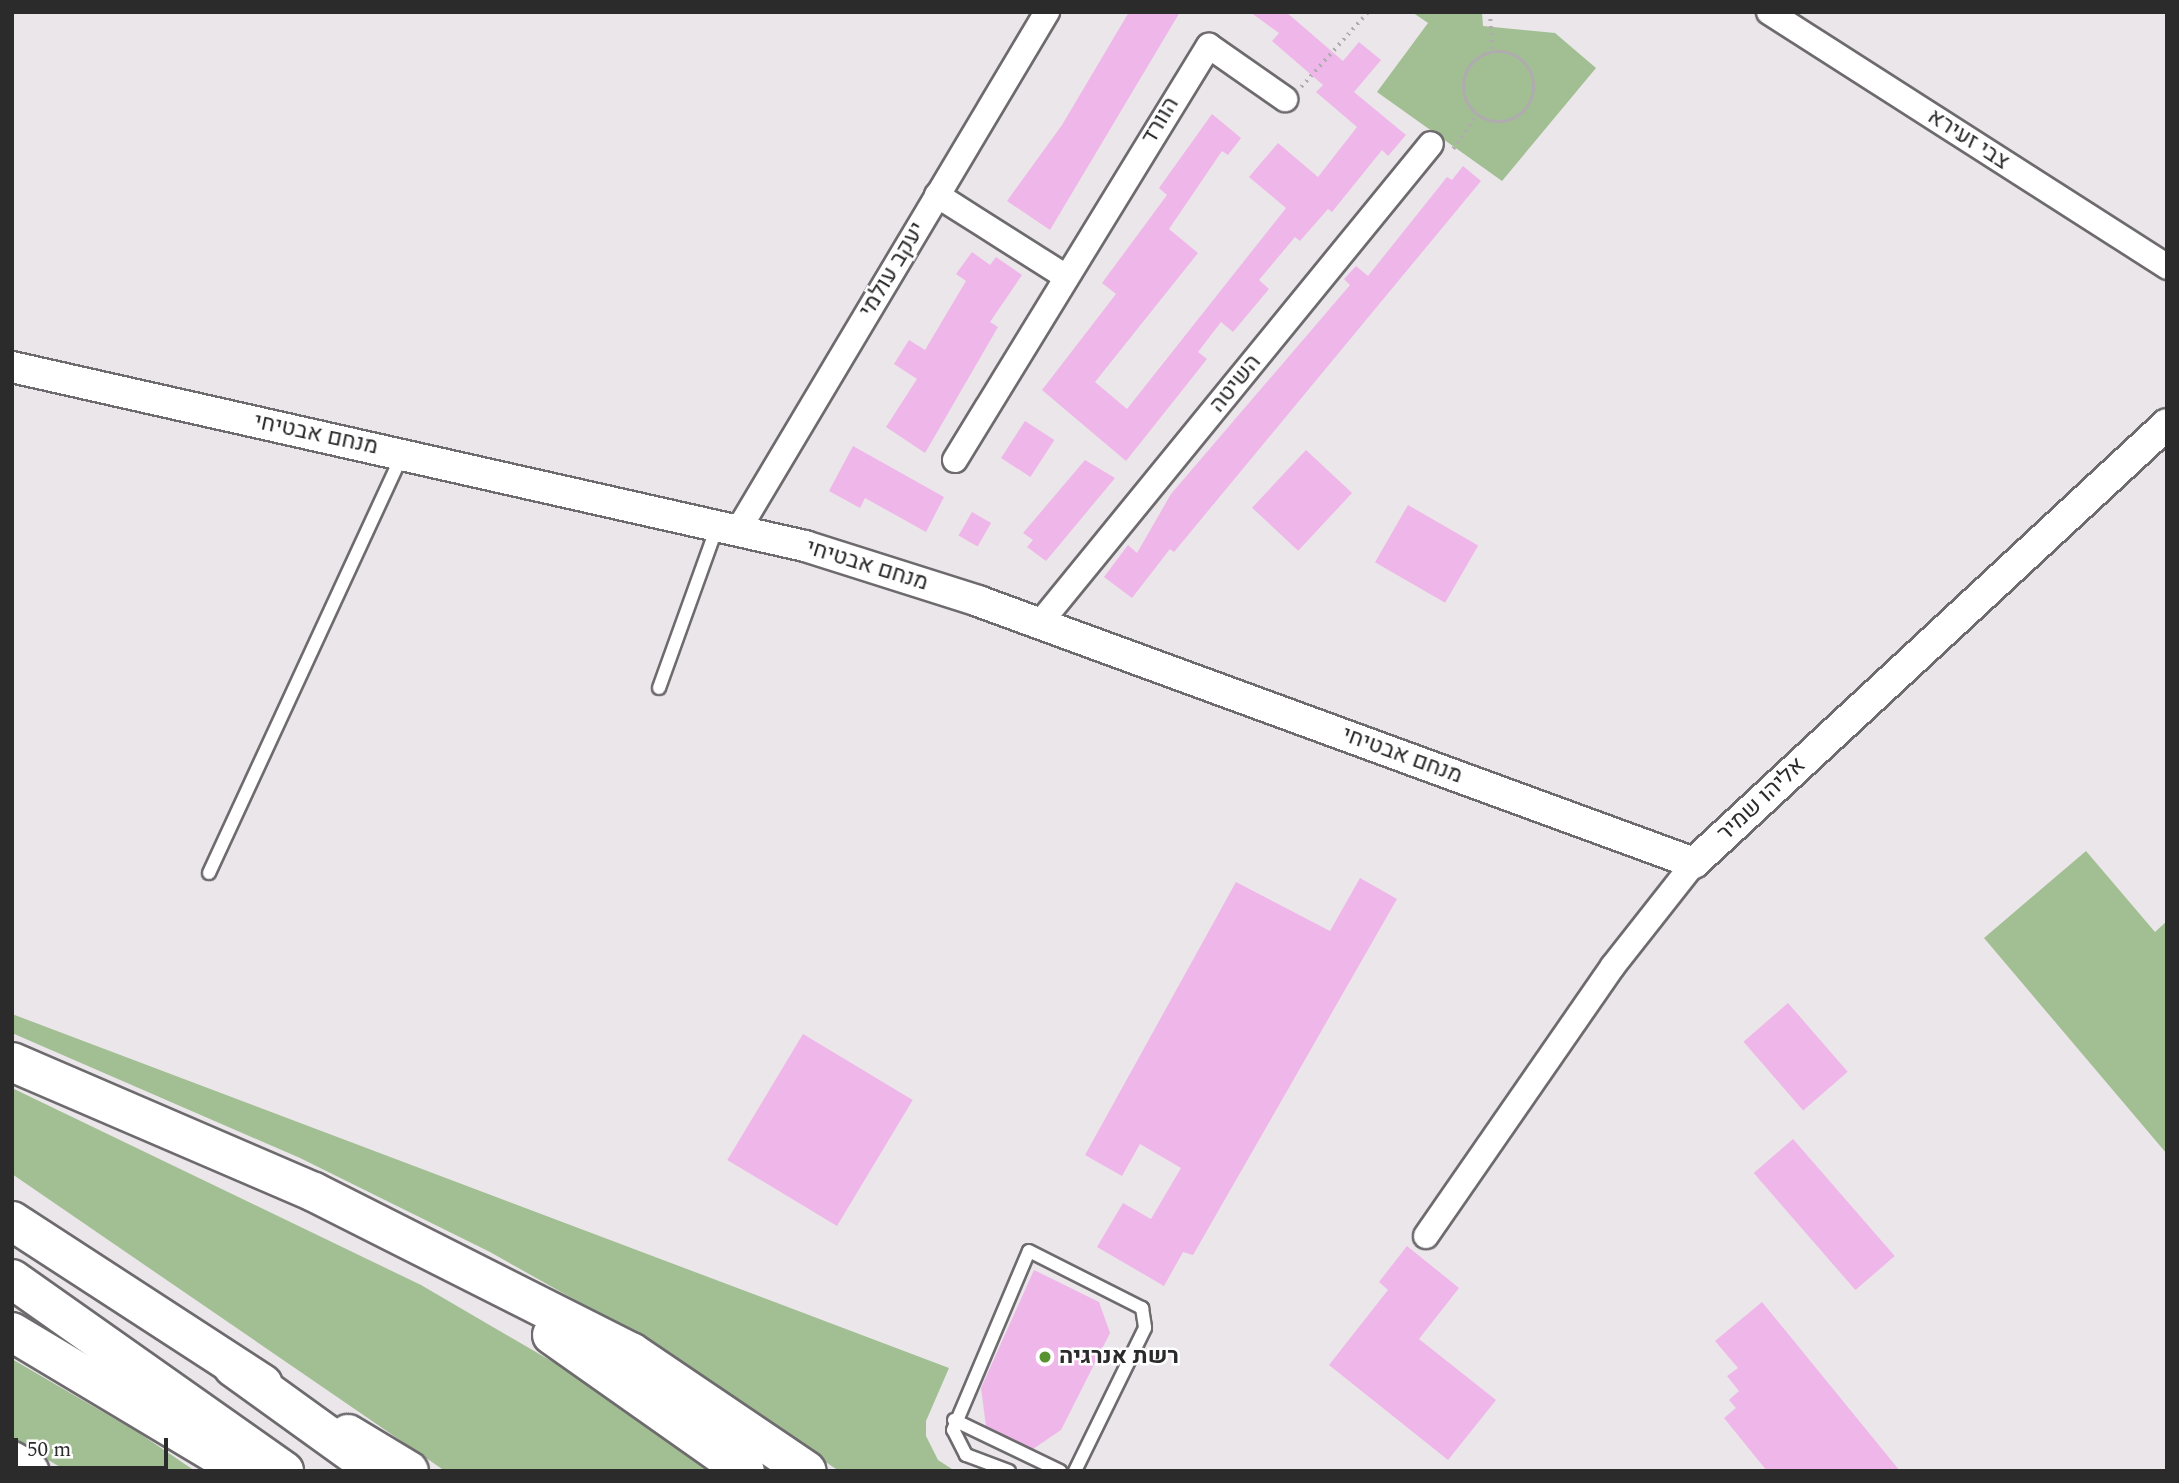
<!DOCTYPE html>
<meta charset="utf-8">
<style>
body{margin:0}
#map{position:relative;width:2179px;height:1483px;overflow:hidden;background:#ebe6ea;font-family:Spectral,Heebo,serif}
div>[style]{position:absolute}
.green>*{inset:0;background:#a2bf93}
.building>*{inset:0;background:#efb6e9;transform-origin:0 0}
.path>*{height:3.5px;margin-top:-1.75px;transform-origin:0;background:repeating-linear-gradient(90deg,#afabae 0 2px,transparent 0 7px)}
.path>.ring{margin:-1.75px;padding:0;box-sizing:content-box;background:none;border:3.5px solid #afabae;border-radius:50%}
.roads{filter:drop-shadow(2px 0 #6e6b6e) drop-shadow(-2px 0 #6e6b6e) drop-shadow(0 2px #6e6b6e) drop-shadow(0 -2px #6e6b6e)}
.service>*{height:12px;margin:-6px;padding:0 6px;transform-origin:6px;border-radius:6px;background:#fff}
.minor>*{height:24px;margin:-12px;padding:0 12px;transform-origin:12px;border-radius:12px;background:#fff}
.tertiary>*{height:30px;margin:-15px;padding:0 15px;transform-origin:15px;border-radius:15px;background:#fff}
.trunk>*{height:38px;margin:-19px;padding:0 19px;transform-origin:19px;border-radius:19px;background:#fff}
.motorway>*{height:38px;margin:-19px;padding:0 19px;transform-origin:19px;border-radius:19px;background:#fff}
.dots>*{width:19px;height:19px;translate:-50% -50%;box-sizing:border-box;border:4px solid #fff;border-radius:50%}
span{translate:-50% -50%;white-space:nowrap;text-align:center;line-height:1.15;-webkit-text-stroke:5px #fff;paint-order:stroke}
.street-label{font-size:23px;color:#2c2b2c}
.poi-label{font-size:23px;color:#2c2b2c;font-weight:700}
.left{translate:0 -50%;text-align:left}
.frame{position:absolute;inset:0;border:14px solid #2c2b2c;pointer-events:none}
.scale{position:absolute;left:14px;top:1438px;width:154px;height:32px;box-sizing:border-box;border:4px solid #2c2b2c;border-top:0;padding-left:9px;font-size:21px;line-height:24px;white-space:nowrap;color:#2c2b2c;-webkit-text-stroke:5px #fff;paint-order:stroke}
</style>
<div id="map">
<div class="green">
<i style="clip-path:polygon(1412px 12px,1482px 12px,1483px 26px,1555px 33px,1596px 68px,1502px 181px,1377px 92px,1428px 23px)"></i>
<i style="clip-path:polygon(2086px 851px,2155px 932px,2167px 921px,2167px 1154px,1984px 938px)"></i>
<i style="clip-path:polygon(12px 1014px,949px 1368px,926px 1421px,926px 1436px,938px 1460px,955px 1471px,839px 1471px,632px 1332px,490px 1252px,300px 1158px,12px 1033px)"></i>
<i style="clip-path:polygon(12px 1088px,421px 1285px,608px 1394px,709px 1471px,445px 1471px,12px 1174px)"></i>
<i style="clip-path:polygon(12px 1359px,139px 1433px,195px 1471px,67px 1471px,12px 1439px)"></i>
</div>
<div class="building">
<i style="clip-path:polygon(1129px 12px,1180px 12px,1050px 230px,1007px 201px,1062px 125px)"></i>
<i style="clip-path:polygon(1250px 12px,1286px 12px,1343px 61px,1359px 42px,1381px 60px,1354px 92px,1406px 135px,1388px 156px,1382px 150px,1332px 212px,1328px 209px,1300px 241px,1295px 237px,1259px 280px,1269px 289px,1233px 332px,1221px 322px,1198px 352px,1207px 359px,1126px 461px,1042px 390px,1116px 294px,1102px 283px,1167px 195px,1159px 188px,1212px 114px,1241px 138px,1228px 155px,1222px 151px,1169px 229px,1198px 253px,1095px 382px,1127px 409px,1286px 208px,1249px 177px,1278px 143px,1318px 177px,1357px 127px,1316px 92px,1323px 85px,1272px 41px,1279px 33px)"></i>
<i style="clip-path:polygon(1463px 166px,1481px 181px,1174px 552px,1170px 549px,1132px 598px,1104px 577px,1128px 545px,1137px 553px,1171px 494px,1350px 285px,1344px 279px,1356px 266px,1368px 276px,1447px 177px,1452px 180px)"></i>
<i style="clip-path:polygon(972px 252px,990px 265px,996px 257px,1022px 275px,990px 322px,998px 327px,925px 453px,886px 427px,917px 379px,894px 364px,909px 340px,925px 350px,966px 281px,956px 274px)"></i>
<i style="left:1025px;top:421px;width:35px;height:44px;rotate:33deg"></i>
<i style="clip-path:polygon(853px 446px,944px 497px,926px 532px,865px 498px,860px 508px,829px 491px)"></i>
<i style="left:1306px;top:450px;width:63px;height:79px;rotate:43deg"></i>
<i style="clip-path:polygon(1085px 460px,1115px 478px,1046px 561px,1027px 547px,1033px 540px,1023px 533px)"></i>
<i style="left:1408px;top:505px;width:81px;height:66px;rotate:30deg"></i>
<i style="left:972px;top:512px;width:22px;height:27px;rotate:30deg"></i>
<i style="clip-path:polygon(1360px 878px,1397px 899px,1193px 1255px,1183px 1252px,1164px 1286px,1097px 1247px,1123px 1203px,1151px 1219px,1181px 1168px,1140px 1144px,1122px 1176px,1085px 1155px,1236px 882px,1330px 931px)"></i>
<i style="left:1788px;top:1003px;width:91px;height:59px;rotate:49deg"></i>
<i style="left:803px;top:1034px;width:128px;height:147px;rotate:31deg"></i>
<i style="left:1793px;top:1139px;width:155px;height:52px;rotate:49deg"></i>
<i style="clip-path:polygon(1407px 1246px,1459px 1288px,1419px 1339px,1496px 1400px,1448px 1460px,1329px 1365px,1388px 1290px,1379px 1282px)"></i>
<i style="clip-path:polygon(1034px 1270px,1099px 1302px,1110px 1333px,1061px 1430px,1033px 1449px,986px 1426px,981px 1388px)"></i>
<i style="clip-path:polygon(1762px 1302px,1900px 1471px,1767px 1471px,1724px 1418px,1736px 1408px,1729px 1400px,1739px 1391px,1727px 1376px,1738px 1368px,1715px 1341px)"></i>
</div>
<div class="path">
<i style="left:1490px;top:12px;width:40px;rotate:85.7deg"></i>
<i class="ring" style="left:1464px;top:52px;width:66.5px;height:66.5px"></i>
<i style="left:1301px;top:87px;width:101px;rotate:-48.2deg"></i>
<i style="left:1453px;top:149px;width:42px;rotate:-54.8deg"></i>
</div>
<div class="roads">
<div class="service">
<i style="left:659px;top:688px;width:171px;rotate:-70.2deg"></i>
<i style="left:209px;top:873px;width:462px;rotate:-65.2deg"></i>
<i style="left:954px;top:1420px;width:118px;rotate:25.7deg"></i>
<i style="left:1009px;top:1471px;width:46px;rotate:-159.6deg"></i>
<i style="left:966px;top:1455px;width:28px;rotate:-117deg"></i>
<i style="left:953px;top:1430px;width:194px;rotate:-67deg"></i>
<i style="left:1029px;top:1251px;width:127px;rotate:26.8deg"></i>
<i style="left:1142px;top:1308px;width:20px;rotate:81deg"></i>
<i style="left:1145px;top:1328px;width:159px;rotate:116.1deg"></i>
</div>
<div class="minor">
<i style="left:1769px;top:12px;width:473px;rotate:32.6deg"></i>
<i style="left:937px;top:195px;width:153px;rotate:32.4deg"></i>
<i style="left:955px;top:460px;width:486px;rotate:-58.5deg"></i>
<i style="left:1209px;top:46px;width:93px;rotate:34.9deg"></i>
<i style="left:740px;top:527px;width:600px;rotate:-59.2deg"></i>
<i style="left:1040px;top:623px;width:618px;rotate:-50.78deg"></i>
<i style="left:1426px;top:1236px;width:328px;rotate:-55.3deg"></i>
<i style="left:1613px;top:966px;width:131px;rotate:-51.8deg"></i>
</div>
<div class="tertiary">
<i style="left:12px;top:367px;width:813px;rotate:12.72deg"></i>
<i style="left:805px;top:546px;width:182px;rotate:17.6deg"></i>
<i style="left:978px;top:601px;width:762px;rotate:20.1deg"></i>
<i style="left:1694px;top:863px;width:645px;rotate:-42.86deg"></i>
</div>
<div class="trunk">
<i style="left:12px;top:1221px;width:299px;rotate:33deg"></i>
<i style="left:348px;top:1434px;width:71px;rotate:31.2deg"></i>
<i style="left:12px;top:1461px;width:20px;rotate:30deg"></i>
</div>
<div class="motorway">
<i style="left:12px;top:1062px;width:329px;rotate:23.3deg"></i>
<i style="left:314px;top:1192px;width:355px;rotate:26.8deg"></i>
<i style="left:631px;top:1352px;width:212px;rotate:34.1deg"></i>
<i style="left:12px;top:1279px;width:333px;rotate:35.2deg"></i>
<i style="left:12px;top:1332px;width:270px;rotate:30.9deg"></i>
<i style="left:552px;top:1335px;width:236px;rotate:35.2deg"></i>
<i style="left:233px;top:1367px;width:178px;rotate:35.8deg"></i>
</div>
</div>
<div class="dots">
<i style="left:1045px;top:1357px;background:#589230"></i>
</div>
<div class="street-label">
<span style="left:1161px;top:121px;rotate:-59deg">הוורד</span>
<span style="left:1968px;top:140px;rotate:33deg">צבי זעירא</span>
<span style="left:893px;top:270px;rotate:-59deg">יעקב עולמי</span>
<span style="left:1236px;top:384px;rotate:-51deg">השיטה</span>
<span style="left:316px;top:435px;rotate:12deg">מנחם אבטיחי</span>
<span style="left:867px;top:566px;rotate:17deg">מנחם אבטיחי</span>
<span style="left:1402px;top:756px;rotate:20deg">מנחם אבטיחי</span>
<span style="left:1762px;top:800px;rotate:-43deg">אליהו שמיר</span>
</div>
<div class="poi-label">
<span class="left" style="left:1059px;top:1357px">רשת אנרגיה</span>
</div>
<div class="frame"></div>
<div class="scale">50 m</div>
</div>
